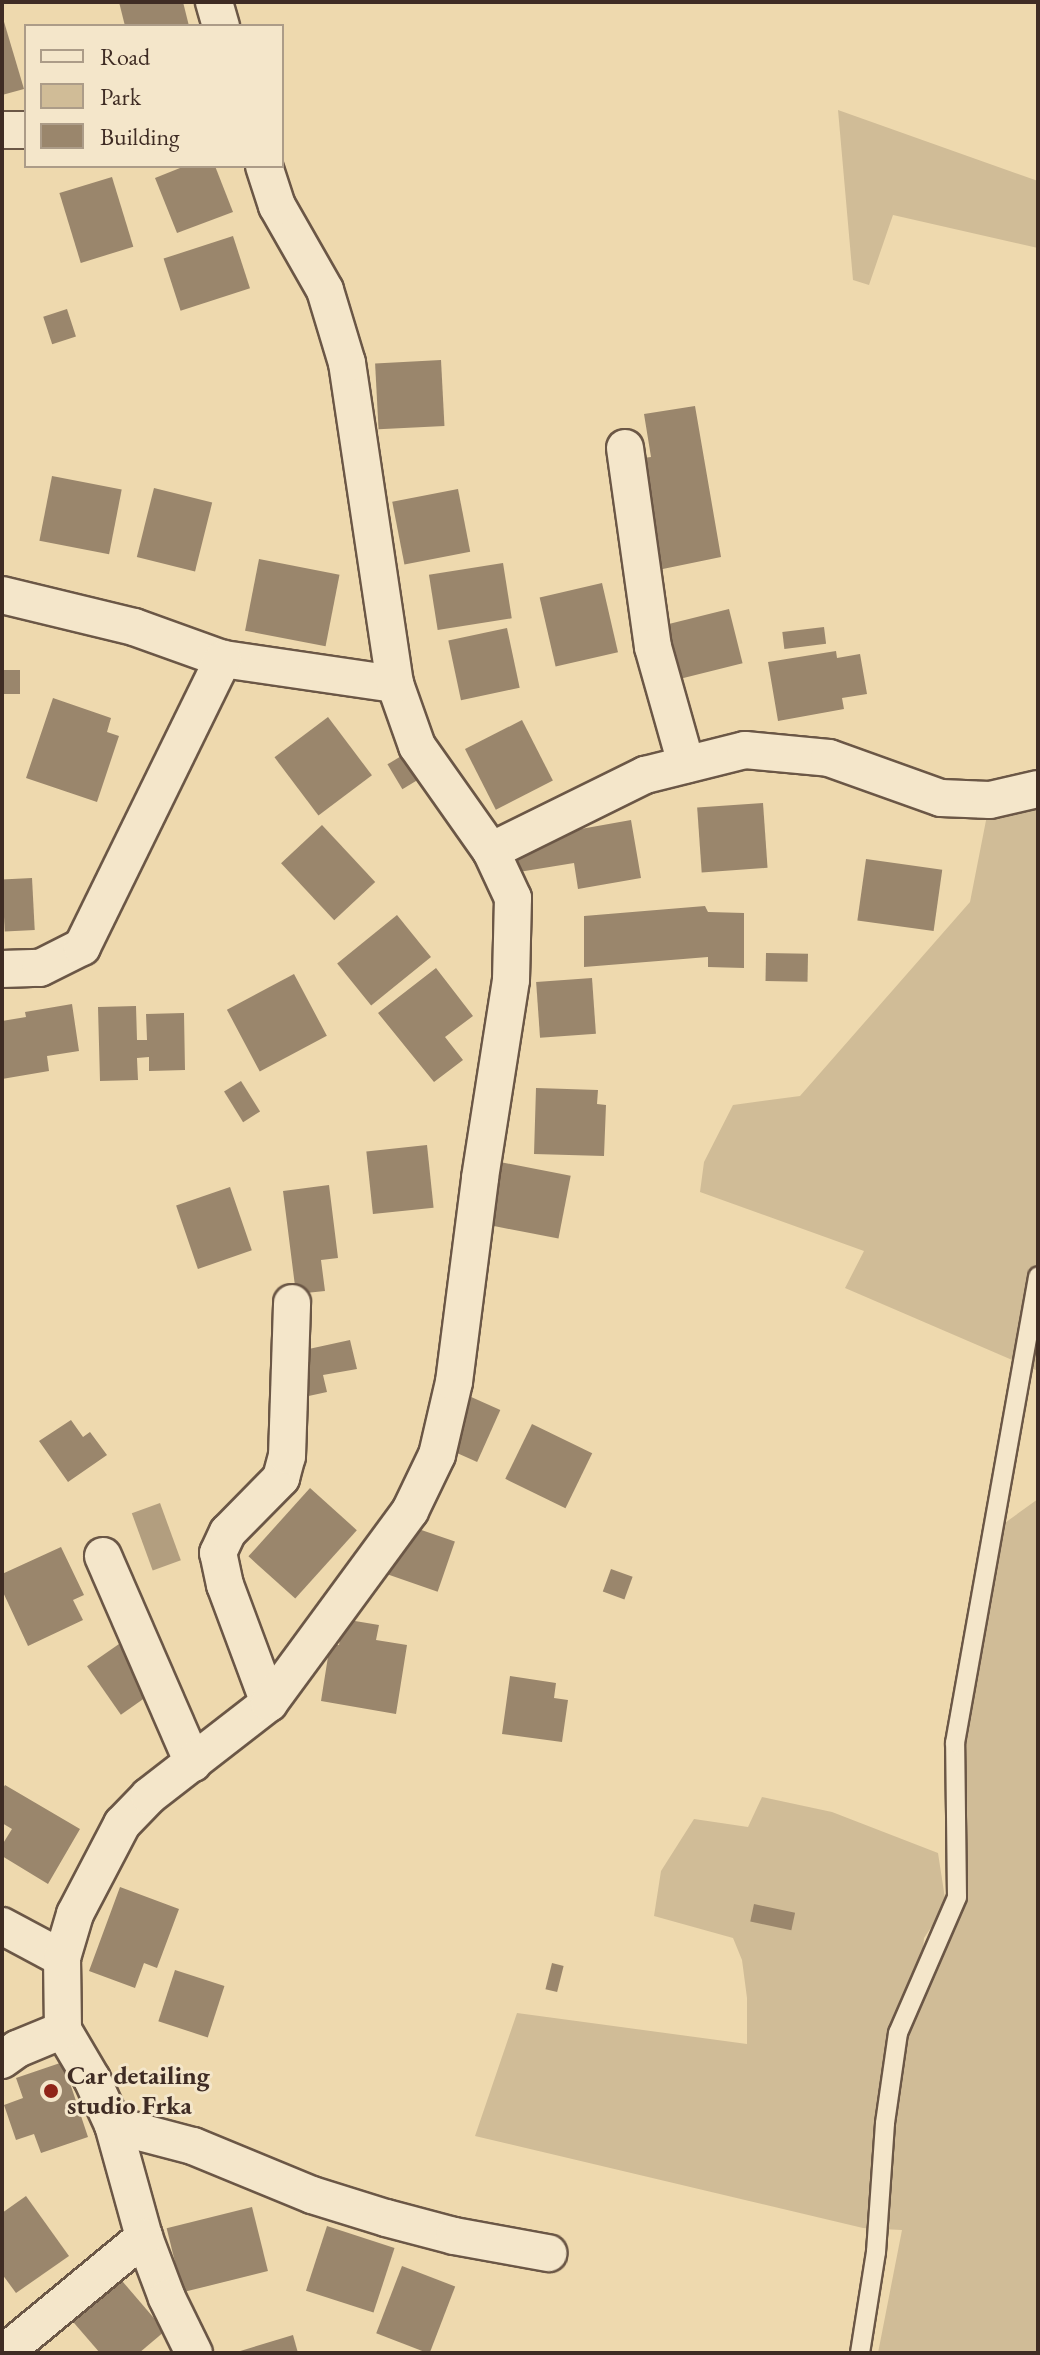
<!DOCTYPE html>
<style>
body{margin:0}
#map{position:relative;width:1040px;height:2355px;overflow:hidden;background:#eed9ae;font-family:"EB Garamond",serif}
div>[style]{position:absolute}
.green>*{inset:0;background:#d0bc97}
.water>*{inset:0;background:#b29e7f;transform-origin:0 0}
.building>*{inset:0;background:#9a866c;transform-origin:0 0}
.roads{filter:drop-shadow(2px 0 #6b5746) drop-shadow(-2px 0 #6b5746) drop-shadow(0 2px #6b5746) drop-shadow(0 -2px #6b5746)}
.service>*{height:18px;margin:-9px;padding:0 9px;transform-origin:9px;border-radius:9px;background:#f4e6ca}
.minor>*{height:36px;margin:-18px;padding:0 18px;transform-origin:18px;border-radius:18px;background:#f4e6ca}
.dots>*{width:22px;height:22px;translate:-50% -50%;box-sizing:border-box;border:4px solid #f4e6ca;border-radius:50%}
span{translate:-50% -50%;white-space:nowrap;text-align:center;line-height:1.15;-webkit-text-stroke:6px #f4e6ca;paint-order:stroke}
.poi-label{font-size:26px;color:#3f2c24;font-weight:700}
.left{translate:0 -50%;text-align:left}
.frame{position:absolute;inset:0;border:4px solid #3f2c24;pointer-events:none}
.legend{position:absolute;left:24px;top:24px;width:260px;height:144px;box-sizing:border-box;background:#f4e6ca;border:2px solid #ac9c88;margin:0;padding:10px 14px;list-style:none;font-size:24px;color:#3f2c24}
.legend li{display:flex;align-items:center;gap:16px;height:40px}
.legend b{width:40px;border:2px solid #ac9c88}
</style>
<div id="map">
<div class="green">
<i style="clip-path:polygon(838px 110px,1038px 181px,1038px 248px,893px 215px,869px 285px,853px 280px)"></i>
<i style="clip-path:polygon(1038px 789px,1038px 1371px,845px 1288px,864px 1251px,700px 1192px,704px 1162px,733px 1105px,800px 1096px,970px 902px,990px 800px)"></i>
<i style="clip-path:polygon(1038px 1499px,1038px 2353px,878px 2353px,902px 2230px,863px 2228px,475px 2136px,517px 2013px,747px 2044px,747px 1998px,742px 1960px,733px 1938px,654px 1916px,661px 1871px,694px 1819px,748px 1827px,762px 1797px,832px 1812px,938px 1853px,946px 1905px,924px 1938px,921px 1975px,957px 1897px,955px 1743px,995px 1530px)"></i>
</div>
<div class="water">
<i style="left:160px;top:1503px;width:61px;height:30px;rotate:70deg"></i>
</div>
<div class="building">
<i style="clip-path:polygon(119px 2px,183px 2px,189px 26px,125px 26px)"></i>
<i style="clip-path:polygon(2px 15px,24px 89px,2px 95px)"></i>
<i style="clip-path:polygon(185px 166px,215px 166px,233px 212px,177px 233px,155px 178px)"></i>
<i style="left:112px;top:177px;width:73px;height:55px;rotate:73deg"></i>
<i style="left:233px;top:236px;width:55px;height:73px;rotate:72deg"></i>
<i style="left:67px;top:309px;width:29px;height:25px;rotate:72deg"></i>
<i style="left:441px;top:360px;width:66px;height:66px;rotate:87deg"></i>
<i style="clip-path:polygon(695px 406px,721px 557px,653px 571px,635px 459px,651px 457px,644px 414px)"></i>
<i style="left:52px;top:476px;width:71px;height:66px;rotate:11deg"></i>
<i style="left:154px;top:488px;width:60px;height:71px;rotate:14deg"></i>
<i style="left:458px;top:489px;width:64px;height:67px;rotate:79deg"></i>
<i style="left:259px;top:559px;width:82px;height:73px;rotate:11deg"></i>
<i style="left:503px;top:563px;width:56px;height:75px;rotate:81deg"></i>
<i style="left:602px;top:583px;width:71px;height:64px;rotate:77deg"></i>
<i style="left:729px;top:609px;width:56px;height:63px;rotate:76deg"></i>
<i style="left:824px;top:627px;width:17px;height:42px;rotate:83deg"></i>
<i style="left:507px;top:628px;width:61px;height:60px;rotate:78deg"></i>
<i style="clip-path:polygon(836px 651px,837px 658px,860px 654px,867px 694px,842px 698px,844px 709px,778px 721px,768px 662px)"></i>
<i style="left:2px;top:670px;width:18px;height:24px"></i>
<i style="clip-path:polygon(53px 698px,111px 718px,107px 732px,119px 736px,97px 802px,26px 778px)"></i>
<i style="left:328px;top:717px;width:73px;height:67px;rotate:53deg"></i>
<i style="left:522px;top:720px;width:68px;height:64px;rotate:63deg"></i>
<i style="left:408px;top:752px;width:29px;height:24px;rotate:59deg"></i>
<i style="left:763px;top:803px;width:65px;height:66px;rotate:86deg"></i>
<i style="clip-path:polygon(631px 820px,641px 878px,578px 889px,574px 863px,507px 874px,503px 854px,536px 837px)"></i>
<i style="left:322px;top:825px;width:78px;height:56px;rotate:47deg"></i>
<i style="left:866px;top:859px;width:77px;height:62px;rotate:8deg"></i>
<i style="left:32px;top:878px;width:52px;height:30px;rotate:87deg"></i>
<i style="clip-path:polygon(705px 906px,708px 912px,744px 913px,744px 968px,708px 967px,708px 957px,584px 967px,584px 916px)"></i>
<i style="left:397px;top:915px;width:54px;height:77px;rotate:51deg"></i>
<i style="left:766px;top:953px;width:42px;height:28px;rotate:1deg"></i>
<i style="clip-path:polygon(436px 968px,473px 1016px,445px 1037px,463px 1060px,434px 1082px,378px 1013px)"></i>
<i style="left:294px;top:974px;width:70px;height:76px;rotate:62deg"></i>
<i style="left:592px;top:978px;width:56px;height:56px;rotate:86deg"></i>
<i style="clip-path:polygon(72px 1004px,79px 1051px,47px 1056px,49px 1071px,2px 1079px,2px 1021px,26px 1017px,25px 1012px)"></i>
<i style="clip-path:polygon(136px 1006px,137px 1040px,147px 1040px,146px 1014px,184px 1013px,185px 1070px,149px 1071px,149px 1057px,137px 1058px,138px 1080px,100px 1081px,98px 1007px)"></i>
<i style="left:241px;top:1081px;width:36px;height:20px;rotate:58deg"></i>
<i style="clip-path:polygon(536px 1088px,598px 1090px,597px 1104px,606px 1105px,604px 1156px,534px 1154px)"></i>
<i style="left:427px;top:1145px;width:63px;height:61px;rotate:84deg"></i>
<i style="left:500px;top:1162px;width:72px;height:64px;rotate:11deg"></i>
<i style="clip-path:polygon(329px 1185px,338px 1258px,321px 1260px,325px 1291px,296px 1294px,283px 1191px)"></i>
<i style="left:230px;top:1187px;width:67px;height:57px;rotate:71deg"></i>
<i style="clip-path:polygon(350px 1340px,357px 1369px,323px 1375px,327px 1392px,304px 1397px,295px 1352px)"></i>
<i style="left:451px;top:1388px;width:54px;height:57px;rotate:24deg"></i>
<i style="clip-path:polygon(71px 1420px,83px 1437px,90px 1432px,107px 1455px,68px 1482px,39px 1441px)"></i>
<i style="left:532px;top:1424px;width:67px;height:61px;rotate:26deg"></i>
<i style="left:310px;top:1488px;width:63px;height:92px;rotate:42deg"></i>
<i style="left:401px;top:1523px;width:57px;height:53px;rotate:19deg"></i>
<i style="clip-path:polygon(61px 1547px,84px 1595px,73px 1600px,83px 1620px,28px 1646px,2px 1590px,2px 1574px)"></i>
<i style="left:611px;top:1569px;width:23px;height:24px;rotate:20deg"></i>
<i style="clip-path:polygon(343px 1619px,379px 1625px,376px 1640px,407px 1645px,396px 1714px,321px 1701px,330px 1644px,339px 1645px)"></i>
<i style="left:119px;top:1644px;width:59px;height:39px;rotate:55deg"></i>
<i style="clip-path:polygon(510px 1676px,556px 1683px,554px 1698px,568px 1700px,562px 1742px,502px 1734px)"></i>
<i style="clip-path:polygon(5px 1785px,80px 1829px,48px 1884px,2px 1856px,2px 1845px,12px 1829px,2px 1823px,2px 1790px)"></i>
<i style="clip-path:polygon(120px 1887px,179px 1909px,157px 1968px,144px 1963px,135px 1988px,89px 1971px)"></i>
<i style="left:754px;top:1904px;width:42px;height:18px;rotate:12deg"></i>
<i style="left:552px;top:1963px;width:12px;height:27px;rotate:14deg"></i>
<i style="left:175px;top:1970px;width:52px;height:54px;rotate:18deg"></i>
<i style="clip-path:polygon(63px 2062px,88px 2137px,41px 2153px,34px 2134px,16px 2140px,4px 2105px,23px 2098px,16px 2078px)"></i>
<i style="clip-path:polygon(26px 2196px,69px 2256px,16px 2293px,2px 2274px,2px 2213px)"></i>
<i style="left:252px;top:2207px;width:66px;height:88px;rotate:76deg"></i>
<i style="left:327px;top:2226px;width:71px;height:68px;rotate:18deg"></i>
<i style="left:402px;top:2266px;width:57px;height:72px;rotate:21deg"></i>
<i style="clip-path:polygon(117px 2275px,165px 2331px,139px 2353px,100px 2353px,68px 2316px)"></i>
<i style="clip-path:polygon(293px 2335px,298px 2353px,237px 2353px,237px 2352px)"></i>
</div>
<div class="roads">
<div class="service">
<i style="left:860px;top:2353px;width:102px;rotate:-81deg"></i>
<i style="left:876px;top:2252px;width:129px;rotate:-86deg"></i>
<i style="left:885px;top:2123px;width:91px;rotate:-81.8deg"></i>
<i style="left:898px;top:2033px;width:148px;rotate:-66.5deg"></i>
<i style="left:957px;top:1897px;width:154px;rotate:-90.7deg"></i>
<i style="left:955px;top:1743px;width:474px;rotate:-79.9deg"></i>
</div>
<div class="minor">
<i style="left:214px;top:2px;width:25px;rotate:74deg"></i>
<i style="left:2px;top:130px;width:24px"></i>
<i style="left:625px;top:448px;width:201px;rotate:82deg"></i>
<i style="left:653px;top:647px;width:122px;rotate:74.2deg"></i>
<i style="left:2px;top:595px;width:136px;rotate:13.6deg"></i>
<i style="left:134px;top:627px;width:95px;rotate:19.8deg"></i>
<i style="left:223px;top:659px;width:174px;rotate:8.3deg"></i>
<i style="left:491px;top:851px;width:172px;rotate:-26.3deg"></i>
<i style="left:645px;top:775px;width:103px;rotate:-14deg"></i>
<i style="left:745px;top:750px;width:84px;rotate:5.4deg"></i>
<i style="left:829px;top:758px;width:119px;rotate:19.7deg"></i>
<i style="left:941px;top:798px;width:49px;rotate:2.3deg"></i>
<i style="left:990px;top:800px;width:49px;rotate:-12.9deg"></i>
<i style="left:2px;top:969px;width:38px;rotate:-2deg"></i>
<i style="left:40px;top:968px;width:47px;rotate:-26.6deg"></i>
<i style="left:82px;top:947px;width:321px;rotate:-63.9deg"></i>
<i style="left:103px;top:1556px;width:226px;rotate:66.5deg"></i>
<i style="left:269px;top:1703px;width:126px;rotate:-110.4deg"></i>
<i style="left:225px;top:1585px;width:33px;rotate:-102deg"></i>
<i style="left:218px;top:1553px;width:23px;rotate:-65deg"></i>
<i style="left:228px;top:1532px;width:76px;rotate:-45.5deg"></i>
<i style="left:281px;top:1478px;width:23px;rotate:-75deg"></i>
<i style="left:287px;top:1456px;width:153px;rotate:-88.1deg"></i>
<i style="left:2px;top:1926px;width:68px;rotate:28.1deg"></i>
<i style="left:63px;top:2030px;width:57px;rotate:59.4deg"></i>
<i style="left:92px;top:2079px;width:51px;rotate:65.5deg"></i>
<i style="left:113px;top:2125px;width:116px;rotate:74.5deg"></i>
<i style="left:144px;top:2237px;width:65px;rotate:69.3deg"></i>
<i style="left:167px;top:2298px;width:61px;rotate:63.9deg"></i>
<i style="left:2px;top:2060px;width:19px;rotate:-36deg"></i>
<i style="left:17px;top:2049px;width:50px;rotate:-22.4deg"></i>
<i style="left:63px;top:2030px;width:72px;rotate:-90.8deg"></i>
<i style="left:62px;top:1958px;width:46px;rotate:-73.5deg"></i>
<i style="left:75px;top:1914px;width:102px;rotate:-62.4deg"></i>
<i style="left:122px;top:1824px;width:39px;rotate:-46deg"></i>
<i style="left:149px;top:1796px;width:152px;rotate:-37.8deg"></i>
<i style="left:269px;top:1703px;width:238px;rotate:-53.7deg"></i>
<i style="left:410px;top:1511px;width:62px;rotate:-64.3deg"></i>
<i style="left:437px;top:1455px;width:75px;rotate:-76.9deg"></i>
<i style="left:454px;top:1382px;width:206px;rotate:-82.7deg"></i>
<i style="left:480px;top:1178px;width:200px;rotate:-81.1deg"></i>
<i style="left:511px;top:980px;width:82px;rotate:-88.6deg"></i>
<i style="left:513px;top:898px;width:52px;rotate:-115.1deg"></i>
<i style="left:491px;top:851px;width:128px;rotate:-125.2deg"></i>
<i style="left:417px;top:746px;width:66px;rotate:-109.5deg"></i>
<i style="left:395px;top:684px;width:325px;rotate:-98.5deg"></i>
<i style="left:347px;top:363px;width:76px;rotate:-106.8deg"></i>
<i style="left:325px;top:290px;width:97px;rotate:-119.7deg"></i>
<i style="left:277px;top:206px;width:42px;rotate:-108deg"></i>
<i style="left:113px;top:2125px;width:83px;rotate:14.7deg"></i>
<i style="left:193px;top:2146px;width:129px;rotate:22.4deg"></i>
<i style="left:312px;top:2195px;width:77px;rotate:17.3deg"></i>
<i style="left:386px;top:2218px;width:70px;rotate:14.8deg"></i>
<i style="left:454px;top:2236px;width:96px;rotate:10.3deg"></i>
<i style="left:4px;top:2353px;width:182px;rotate:-39.6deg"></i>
</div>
</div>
<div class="dots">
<i style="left:51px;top:2091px;background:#8f2418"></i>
</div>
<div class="poi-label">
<span class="left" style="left:67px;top:2091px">Car detailing<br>studio Frka</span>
</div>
<div class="frame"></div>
<ul class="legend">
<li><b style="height:10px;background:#f4e6ca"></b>Road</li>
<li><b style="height:22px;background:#d0bc97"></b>Park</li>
<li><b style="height:22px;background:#9a866c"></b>Building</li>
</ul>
</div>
